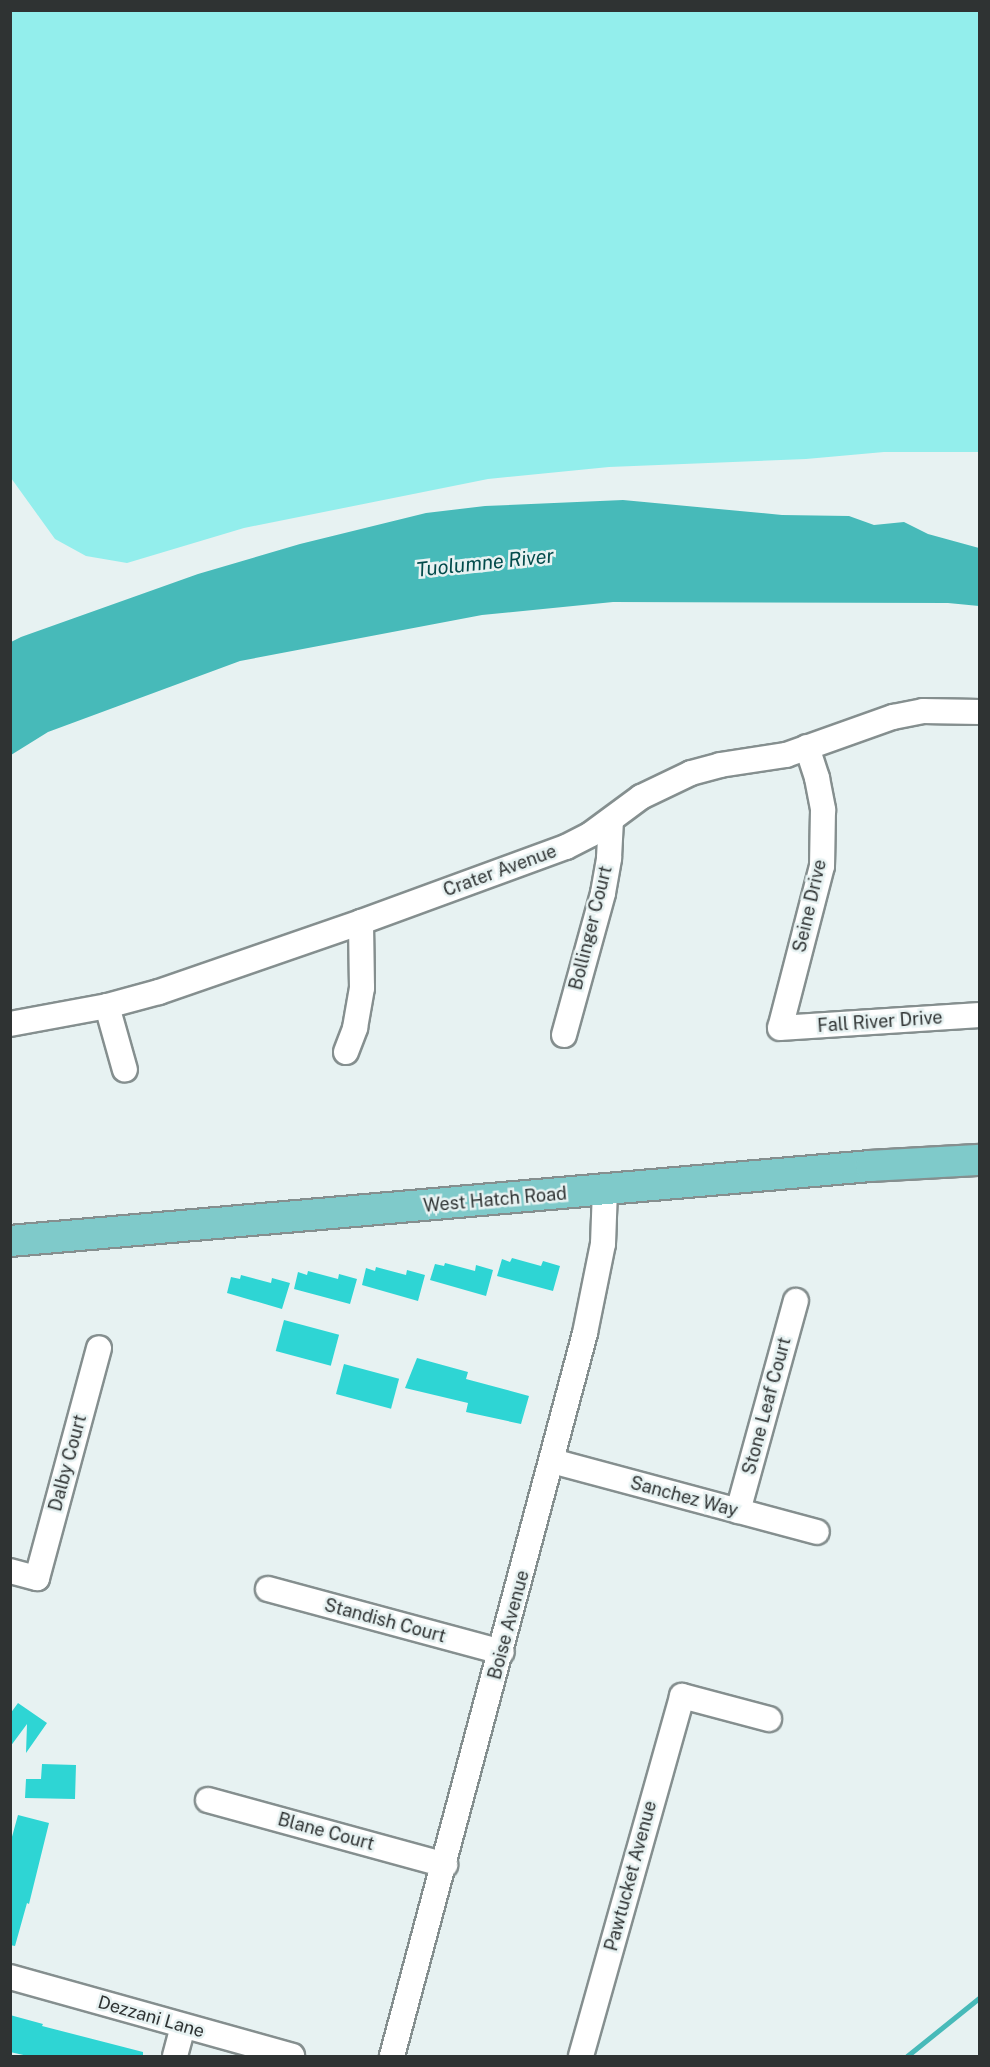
<!DOCTYPE html>
<style>
body{margin:0}
#map{position:relative;width:990px;height:2067px;overflow:hidden;background:#e7f2f2;font-family:"Public Sans",sans-serif}
div>[style]{position:absolute}
.green>*{inset:0;background:#93eeec}
.water>*{inset:0;background:#47bab9}
.stream>*{height:5px;margin:-2.5px;padding:0 2.5px;transform-origin:2.5px;border-radius:2.5px;background:#47bab9}
.building>*{inset:0;background:#2ed5d4;transform-origin:0 0}
.roads{filter:drop-shadow(2px 0 #858f8f) drop-shadow(-2px 0 #858f8f) drop-shadow(0 2px #858f8f) drop-shadow(0 -2px #858f8f)}
.minor>*{height:24px;margin:-12px;padding:0 12px;transform-origin:12px;border-radius:12px;background:#fff}
.major>*{height:30px;margin:-15px;padding:0 15px;transform-origin:15px;border-radius:15px;background:#7fcaca}
span{translate:-50% -50%;white-space:nowrap;text-align:center;line-height:1.15;-webkit-text-stroke:5px #e7f2f2;paint-order:stroke}
.street-label{font-size:18px;color:#2f3333}
.water-label{font-size:20px;color:#024b4b;font-style:italic}
.frame{position:absolute;inset:0;border:12px solid #2f3333;pointer-events:none}
</style>
<div id="map">
<div class="green">
<i style="clip-path:polygon(10px 11px,979px 11px,979px 452px,884px 452px,806px 459px,609px 467px,488px 479px,244px 528px,127px 563px,86px 556px,55px 539px,11px 478px)"></i>
</div>
<div class="water">
<i style="clip-path:polygon(623px 500px,782px 515px,849px 516px,874px 525px,904px 522px,928px 534px,979px 548px,979px 606px,948px 603px,613px 602px,482px 615px,240px 661px,48px 732px,11px 755px,11px 642px,21px 637px,198px 574px,300px 544px,426px 513px,485px 506px)"></i>
</div>
<div class="stream">
<i style="left:907px;top:2056px;width:94px;rotate:-38.9deg"></i>
</div>
<div class="building">
<i style="clip-path:polygon(512px 1258px,541px 1266px,543px 1261px,560px 1266px,553px 1291px,497px 1276px,502px 1259px,510px 1262px)"></i>
<i style="clip-path:polygon(445px 1263px,475px 1271px,476px 1265px,493px 1270px,486px 1296px,430px 1280px,435px 1264px,444px 1266px)"></i>
<i style="clip-path:polygon(376px 1267px,406px 1275px,407px 1270px,425px 1275px,418px 1301px,362px 1285px,366px 1268px,375px 1271px)"></i>
<i style="clip-path:polygon(308px 1271px,338px 1279px,339px 1274px,357px 1279px,350px 1304px,294px 1289px,298px 1272px,307px 1275px)"></i>
<i style="clip-path:polygon(241px 1275px,271px 1283px,272px 1278px,290px 1283px,282px 1309px,227px 1293px,231px 1277px,240px 1279px)"></i>
<i style="left:284px;top:1320px;width:57px;height:32px;rotate:15deg"></i>
<i style="clip-path:polygon(417px 1358px,468px 1372px,466px 1379px,529px 1396px,521px 1424px,466px 1412px,468px 1403px,405px 1388px)"></i>
<i style="left:344px;top:1364px;width:57px;height:31px;rotate:15deg"></i>
<i style="clip-path:polygon(18px 1703px,47px 1723px,26px 1753px,27px 1724px,10px 1747px,10px 1714px)"></i>
<i style="clip-path:polygon(42px 1764px,76px 1765px,75px 1799px,25px 1798px,26px 1779px,41px 1779px)"></i>
<i style="clip-path:polygon(18px 1815px,49px 1823px,29px 1904px,27px 1903px,15px 1946px,10px 1945px,10px 1844px)"></i>
<i style="clip-path:polygon(10px 2015px,43px 2024px,42px 2026px,143px 2052px,143px 2056px,28px 2056px,10px 2052px)"></i>
</div>
<div class="roads">
<div class="minor">
<i style="left:807px;top:747px;width:33px;rotate:72deg"></i>
<i style="left:817px;top:778px;width:33px;rotate:79deg"></i>
<i style="left:823px;top:810px;width:56px;rotate:91deg"></i>
<i style="left:822px;top:866px;width:167px;rotate:104.5deg"></i>
<i style="left:780px;top:1028px;width:200px;rotate:-3.7deg"></i>
<i style="left:107px;top:1006px;width:66px;rotate:74.3deg"></i>
<i style="left:10px;top:1024px;width:99px;rotate:-10.5deg"></i>
<i style="left:107px;top:1006px;width:54px;rotate:-15.1deg"></i>
<i style="left:159px;top:992px;width:214px;rotate:-19.1deg"></i>
<i style="left:361px;top:922px;width:218px;rotate:-20.1deg"></i>
<i style="left:566px;top:847px;width:28px;rotate:-27deg"></i>
<i style="left:591px;top:834px;width:62px;rotate:-36.5deg"></i>
<i style="left:641px;top:797px;width:55px;rotate:-25.6deg"></i>
<i style="left:691px;top:773px;width:30px;rotate:-15deg"></i>
<i style="left:720px;top:765px;width:67px;rotate:-8.6deg"></i>
<i style="left:786px;top:755px;width:114px;rotate:-19.6deg"></i>
<i style="left:893px;top:717px;width:31px;rotate:-11deg"></i>
<i style="left:923px;top:711px;width:57px;rotate:1deg"></i>
<i style="left:564px;top:1035px;width:147px;rotate:-74.6deg"></i>
<i style="left:603px;top:893px;width:36px;rotate:-80deg"></i>
<i style="left:609px;top:858px;width:38px;rotate:-87deg"></i>
<i style="left:346px;top:1052px;width:26px;rotate:-69deg"></i>
<i style="left:355px;top:1028px;width:41px;rotate:-80.1deg"></i>
<i style="left:362px;top:988px;width:66px;rotate:-90.9deg"></i>
<i style="left:552px;top:1461px;width:274px;rotate:15deg"></i>
<i style="left:738px;top:1511px;width:218px;rotate:-74.6deg"></i>
<i style="left:10px;top:1571px;width:28px;rotate:15deg"></i>
<i style="left:37px;top:1578px;width:238px;rotate:-74.9deg"></i>
<i style="left:268px;top:1589px;width:242px;rotate:15.1deg"></i>
<i style="left:208px;top:1800px;width:246px;rotate:15.3deg"></i>
<i style="left:10px;top:1977px;width:293px;rotate:15.6deg"></i>
<i style="left:175px;top:2056px;width:31px;rotate:-75deg"></i>
<i style="left:392px;top:2056px;width:748px;rotate:-75.05deg"></i>
<i style="left:585px;top:1333px;width:91px;rotate:-78.6deg"></i>
<i style="left:603px;top:1244px;width:54px;rotate:-87.9deg"></i>
<i style="left:581px;top:2056px;width:374px;rotate:-74.3deg"></i>
<i style="left:682px;top:1696px;width:90px;rotate:14.8deg"></i>
</div>
<div class="major">
<i style="left:10px;top:1241px;width:864px;rotate:-4.98deg"></i>
<i style="left:871px;top:1166px;width:109px;rotate:-3.2deg"></i>
</div>
</div>
<div class="street-label">
<span style="left:500px;top:871px;rotate:-20deg">Crater Avenue</span>
<span style="left:810px;top:906px;rotate:-77deg">Seine Drive</span>
<span style="left:591px;top:928px;rotate:-76deg">Bollinger Court</span>
<span style="left:880px;top:1022px;rotate:-4deg">Fall River Drive</span>
<span style="left:495px;top:1200px;rotate:-5deg">West Hatch Road</span>
<span style="left:767px;top:1406px;rotate:-75deg">Stone Leaf Court</span>
<span style="left:68px;top:1463px;rotate:-75deg">Dalby Court</span>
<span style="left:684px;top:1497px;rotate:15deg">Sanchez Way</span>
<span style="left:385px;top:1621px;rotate:15deg">Standish Court</span>
<span style="left:509px;top:1625px;rotate:-75deg">Boise Avenue</span>
<span style="left:326px;top:1832px;rotate:15deg">Blane Court</span>
<span style="left:631px;top:1876px;rotate:-75deg">Pawtucket Avenue</span>
<span style="left:151px;top:2017px;rotate:16deg">Dezzani Lane</span>
</div>
<div class="water-label">
<span style="left:485px;top:563px;rotate:-6deg">Tuolumne River</span>
</div>
<div class="frame"></div>
</div>
